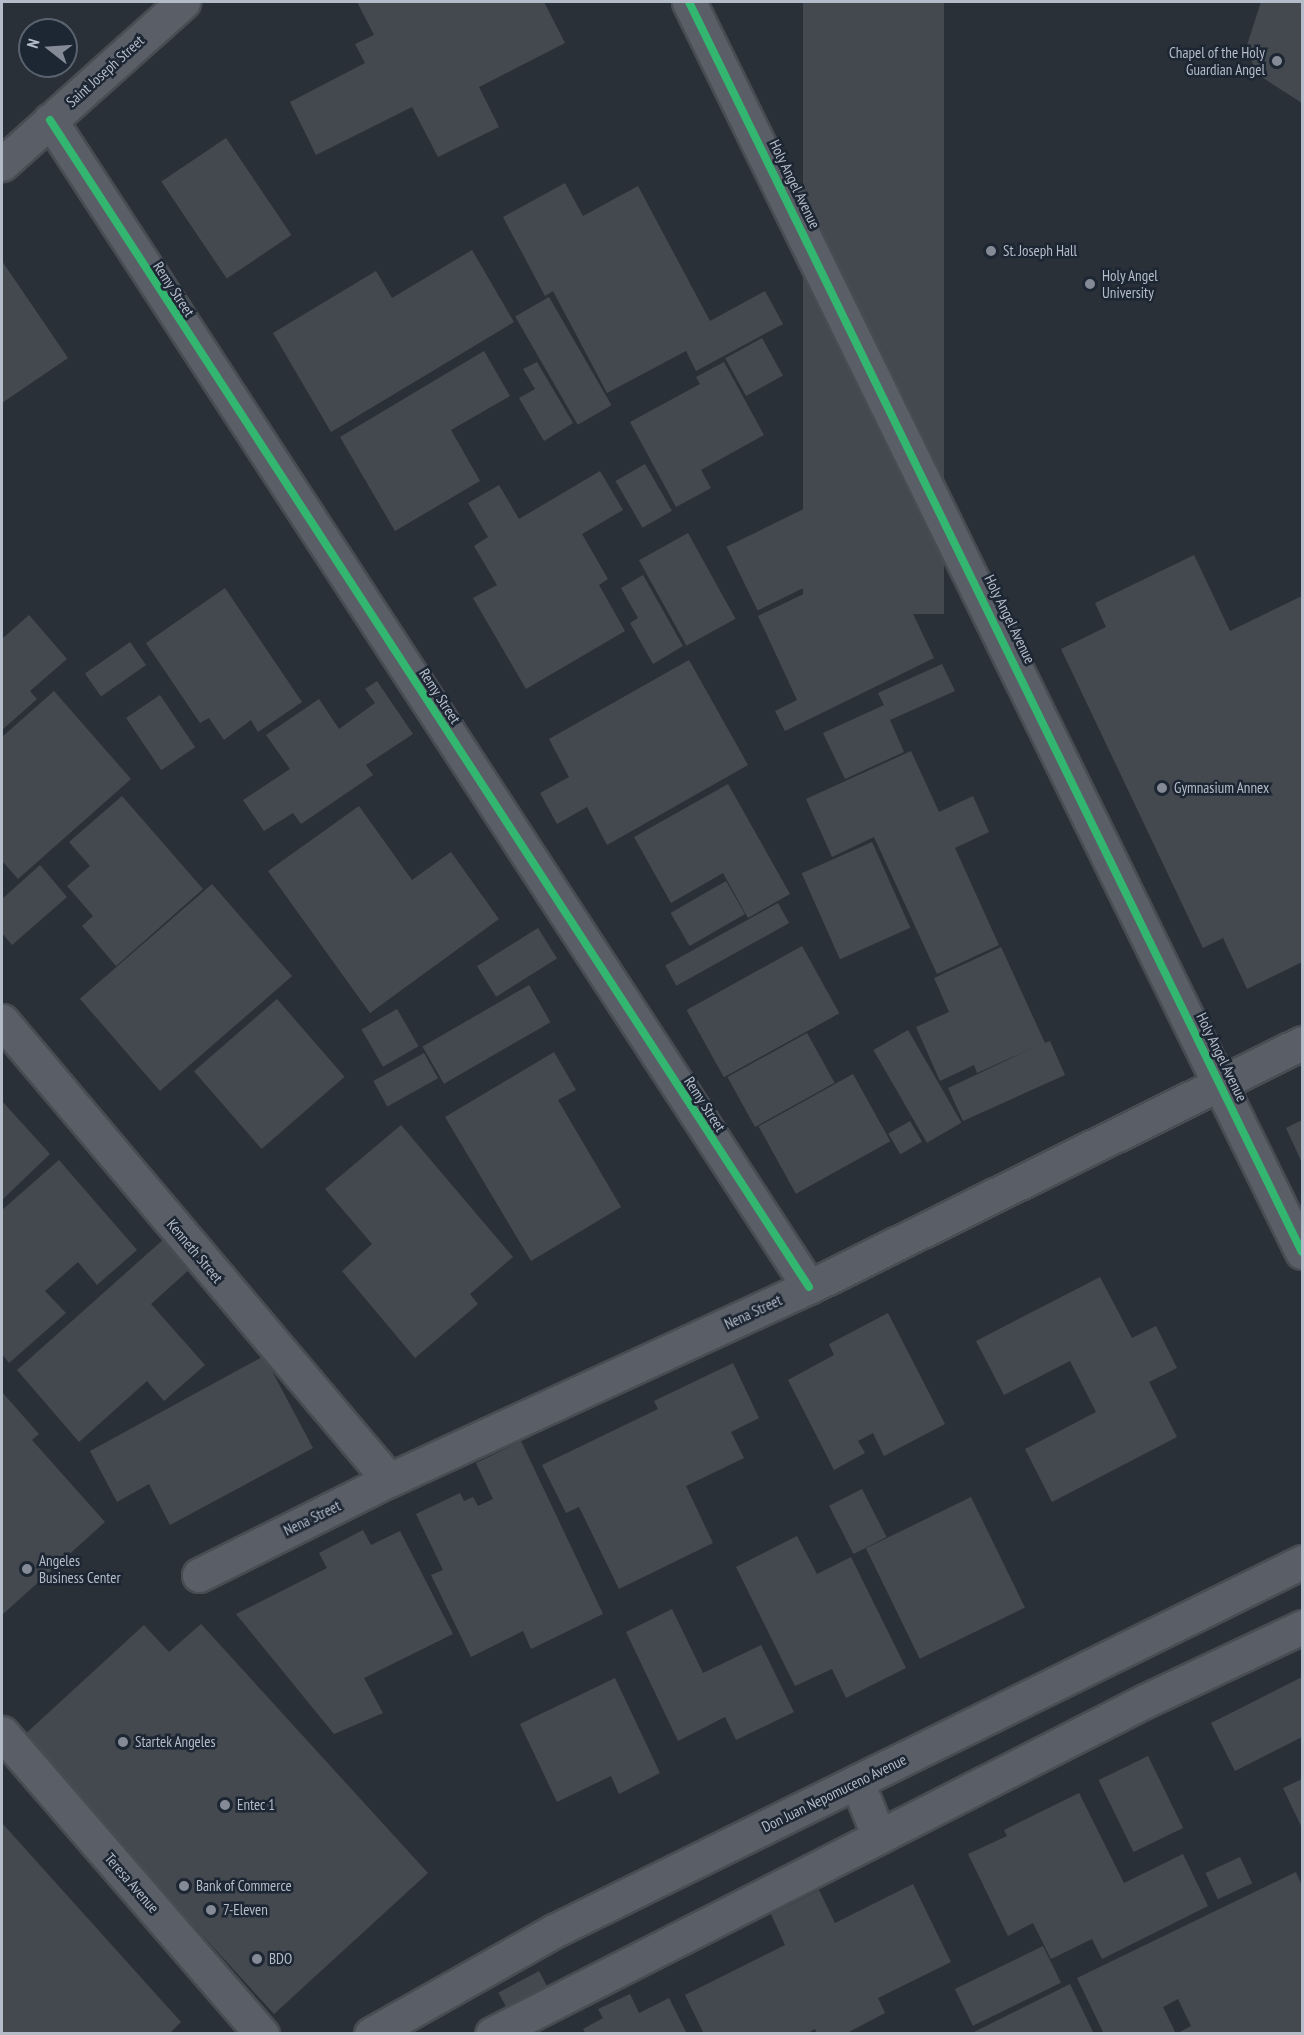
<!DOCTYPE html>
<style>
body{margin:0}
#map{position:relative;width:1304px;height:2035px;overflow:hidden;background:#2a3038;font-family:"PT Sans Narrow",sans-serif}
div>[style]{position:absolute}
.building>*{inset:0;background:#444950;transform-origin:0 0}
.roads{filter:drop-shadow(2px 0 #484c53) drop-shadow(-2px 0 #484c53) drop-shadow(0 2px #484c53) drop-shadow(0 -2px #484c53)}
.minor>*{height:33px;margin:-16.5px;padding:0 16.5px;transform-origin:16.5px;border-radius:16.5px;background:#5a5e66}
.tertiary>*{height:33px;margin:-16.5px;padding:0 16.5px;transform-origin:16.5px;border-radius:16.5px;background:#5a5e66}
.cycleway>*{height:8px;margin:-4px;padding:0 4px;transform-origin:4px;border-radius:4px;background:#33b770}
.dots>*{width:16px;height:16px;translate:-50% -50%;box-sizing:border-box;border:3px solid #1d2633;border-radius:50%}
span{translate:-50% -50%;white-space:nowrap;text-align:center;line-height:1.15;-webkit-text-stroke:5px #1d2633;paint-order:stroke}
.poi-label{font-size:15px;color:#b4bcc9}
.right{translate:-100% -50%;text-align:right}
.left{translate:0 -50%;text-align:left}
.street-label{font-size:15px;color:#b4bcc9}
.frame{position:absolute;inset:0;border:3px solid #b4bcc9;pointer-events:none}
.north{position:absolute;left:18px;top:18px;width:60px;height:60px;box-sizing:border-box;background:#1d2633;border:2px solid #59626f;border-radius:50%;rotate:287deg;font-size:16px;font-weight:700;line-height:24px;text-align:center;color:#b4bcc9}
.north::after{content:'';display:block;margin:auto;width:21px;height:27px;background:#848b96;clip-path:polygon(50% 0,100% 100%,50% 72%,0 100%)}
</style>
<div id="map">
<div class="building">
<i style="clip-path:polygon(357px 2px,544px 2px,565px 43px,479px 87px,499px 127px,438px 157px,412px 107px,316px 155px,290px 102px,365px 63px,355px 44px,374px 35px)"></i>
<i style="left:803px;top:2px;width:141px;height:612px"></i>
<i style="clip-path:polygon(1261px 2px,1302px 2px,1302px 103px,1257px 74px,1246px 48px)"></i>
<i style="left:226px;top:138px;width:117px;height:78px;rotate:56deg"></i>
<i style="clip-path:polygon(565px 183px,583px 216px,638px 186px,710px 321px,765px 291px,783px 324px,696px 371px,686px 351px,607px 393px,553px 291px,545px 296px,503px 217px)"></i>
<i style="clip-path:polygon(472px 250px,514px 322px,331px 432px,273px 333px,376px 271px,392px 298px)"></i>
<i style="clip-path:polygon(2px 261px,68px 358px,2px 403px)"></i>
<i style="left:549px;top:297px;width:125px;height:39px;rotate:60deg"></i>
<i style="left:762px;top:338px;width:43px;height:42px;rotate:61deg"></i>
<i style="clip-path:polygon(484px 351px,510px 396px,451px 430px,480px 481px,395px 531px,340px 437px)"></i>
<i style="clip-path:polygon(537px 362px,573px 423px,544px 441px,519px 398px,535px 389px,523px 369px)"></i>
<i style="clip-path:polygon(724px 362px,764px 435px,701px 470px,711px 488px,676px 507px,630px 422px,700px 384px,696px 377px)"></i>
<i style="left:645px;top:464px;width:54px;height:34px;rotate:60deg"></i>
<i style="clip-path:polygon(600px 471px,623px 510px,582px 534px,608px 579px,599px 585px,625px 631px,526px 689px,473px 598px,497px 585px,474px 546px,488px 537px,468px 503px,499px 485px,519px 519px)"></i>
<i style="left:855px;top:484px;width:71px;height:143px;rotate:64deg"></i>
<i style="left:688px;top:533px;width:98px;height:56px;rotate:61deg"></i>
<i style="clip-path:polygon(885px 555px,934px 658px,785px 731px,775px 711px,797px 700px,758px 616px)"></i>
<i style="clip-path:polygon(1194px 555px,1230px 631px,1302px 596px,1302px 962px,1247px 989px,1223px 938px,1203px 948px,1061px 649px,1106px 627px,1095px 603px)"></i>
<i style="clip-path:polygon(643px 575px,683px 646px,653px 664px,630px 623px,638px 618px,621px 588px)"></i>
<i style="clip-path:polygon(225px 588px,302px 702px,258px 732px,251px 720px,224px 740px,209px 718px,200px 723px,146px 643px)"></i>
<i style="clip-path:polygon(29px 615px,67px 659px,30px 691px,37px 699px,2px 730px,2px 639px)"></i>
<i style="left:130px;top:642px;width:28px;height:55px;rotate:55deg"></i>
<i style="clip-path:polygon(689px 660px,748px 765px,607px 845px,587px 807px,557px 824px,540px 793px,569px 777px,549px 739px)"></i>
<i style="clip-path:polygon(942px 664px,955px 691px,890px 720px,904px 752px,845px 779px,823px 733px,884px 705px,878px 693px)"></i>
<i style="clip-path:polygon(377px 681px,413px 734px,366px 765px,373px 775px,301px 824px,293px 813px,264px 831px,243px 800px,290px 769px,266px 735px,319px 699px,339px 729px,375px 703px,365px 689px)"></i>
<i style="clip-path:polygon(54px 691px,131px 779px,18px 879px,2px 861px,2px 737px)"></i>
<i style="left:160px;top:695px;width:63px;height:41px;rotate:56deg"></i>
<i style="clip-path:polygon(911px 751px,939px 812px,973px 796px,989px 832px,955px 848px,999px 945px,937px 974px,874px 837px,832px 857px,806px 799px)"></i>
<i style="clip-path:polygon(728px 784px,790px 894px,748px 918px,723px 873px,671px 903px,634px 837px)"></i>
<i style="clip-path:polygon(122px 796px,203px 889px,116px 966px,82px 926px,93px 916px,67px 886px,90px 866px,69px 842px)"></i>
<i style="clip-path:polygon(359px 806px,412px 880px,451px 852px,499px 919px,370px 1013px,268px 871px)"></i>
<i style="left:872px;top:842px;width:94px;height:77px;rotate:66deg"></i>
<i style="clip-path:polygon(40px 865px,67px 897px,12px 945px,2px 933px,2px 899px)"></i>
<i style="left:726px;top:881px;width:38px;height:64px;rotate:60deg"></i>
<i style="left:212px;top:884px;width:122px;height:175px;rotate:49deg"></i>
<i style="left:778px;top:903px;width:23px;height:129px;rotate:61deg"></i>
<i style="left:538px;top:928px;width:36px;height:72px;rotate:58deg"></i>
<i style="left:802px;top:946px;width:77px;height:132px;rotate:61deg"></i>
<i style="clip-path:polygon(1001px 947px,1045px 1043px,1050px 1041px,1065px 1075px,963px 1121px,948px 1088px,1039px 1045px,977px 1073px,974px 1065px,940px 1081px,916px 1027px,949px 1012px,934px 978px)"></i>
<i style="left:529px;top:985px;width:43px;height:123px;rotate:60deg"></i>
<i style="left:277px;top:999px;width:103px;height:110px;rotate:49deg"></i>
<i style="left:397px;top:1009px;width:43px;height:41px;rotate:60deg"></i>
<i style="left:908px;top:1030px;width:107px;height:40px;rotate:60deg"></i>
<i style="left:807px;top:1033px;width:57px;height:91px;rotate:61deg"></i>
<i style="clip-path:polygon(554px 1052px,576px 1090px,558px 1100px,621px 1207px,531px 1261px,445px 1117px)"></i>
<i style="left:424px;top:1053px;width:29px;height:58px;rotate:61deg"></i>
<i style="left:853px;top:1074px;width:77px;height:108px;rotate:61deg"></i>
<i style="clip-path:polygon(2px 1101px,50px 1154px,2px 1200px)"></i>
<i style="clip-path:polygon(1302px 1120px,1302px 1163px,1286px 1128px)"></i>
<i style="left:910px;top:1121px;width:24px;height:25px;rotate:60deg"></i>
<i style="clip-path:polygon(401px 1125px,513px 1257px,470px 1294px,478px 1304px,415px 1358px,342px 1271px,372px 1244px,325px 1189px)"></i>
<i style="clip-path:polygon(59px 1160px,137px 1250px,97px 1285px,78px 1262px,45px 1291px,66px 1313px,9px 1363px,2px 1354px,2px 1210px)"></i>
<i style="clip-path:polygon(165px 1238px,191px 1268px,151px 1304px,205px 1365px,164px 1401px,147px 1381px,79px 1442px,17px 1370px)"></i>
<i style="clip-path:polygon(1100px 1277px,1132px 1338px,1156px 1326px,1177px 1368px,1149px 1382px,1177px 1437px,1052px 1502px,1025px 1449px,1096px 1412px,1070px 1361px,1004px 1395px,976px 1341px)"></i>
<i style="clip-path:polygon(888px 1313px,945px 1424px,884px 1456px,873px 1433px,858px 1441px,865px 1453px,834px 1470px,788px 1380px,834px 1355px,829px 1344px)"></i>
<i style="clip-path:polygon(264px 1356px,313px 1448px,170px 1525px,149px 1484px,117px 1502px,90px 1451px)"></i>
<i style="clip-path:polygon(733px 1363px,759px 1418px,731px 1432px,744px 1458px,686px 1486px,713px 1543px,619px 1589px,579px 1507px,566px 1513px,542px 1465px,658px 1409px,654px 1401px)"></i>
<i style="clip-path:polygon(2px 1392px,39px 1434px,32px 1440px,105px 1522px,2px 1615px)"></i>
<i style="clip-path:polygon(521px 1441px,603px 1614px,531px 1649px,523px 1631px,471px 1657px,431px 1575px,443px 1570px,416px 1514px,460px 1493px,464px 1501px,473px 1497px,478px 1506px,493px 1499px,476px 1463px)"></i>
<i style="left:862px;top:1489px;width:54px;height:37px;rotate:63deg"></i>
<i style="left:971px;top:1497px;width:123px;height:117px;rotate:64deg"></i>
<i style="clip-path:polygon(363px 1530px,371px 1545px,400px 1531px,453px 1634px,364px 1678px,383px 1713px,334px 1734px,236px 1614px,327px 1568px,319px 1553px)"></i>
<i style="clip-path:polygon(797px 1536px,817px 1574px,851px 1557px,906px 1668px,846px 1698px,832px 1669px,795px 1686px,736px 1567px)"></i>
<i style="clip-path:polygon(672px 1609px,703px 1673px,761px 1645px,794px 1712px,736px 1740px,725px 1717px,678px 1741px,626px 1632px)"></i>
<i style="clip-path:polygon(201px 1624px,428px 1873px,274px 2014px,22px 1737px,144px 1625px,169px 1652px)"></i>
<i style="clip-path:polygon(1302px 1677px,1302px 1737px,1235px 1771px,1211px 1723px)"></i>
<i style="clip-path:polygon(615px 1678px,660px 1773px,619px 1794px,611px 1776px,557px 1802px,520px 1724px)"></i>
<i style="left:1148px;top:1756px;width:80px;height:55px;rotate:64deg"></i>
<i style="clip-path:polygon(1302px 1779px,1302px 1828px,1283px 1788px)"></i>
<i style="clip-path:polygon(1079px 1793px,1124px 1883px,1183px 1854px,1208px 1906px,1102px 1959px,1092px 1939px,1051px 1959px,1033px 1923px,1008px 1936px,968px 1854px,1007px 1836px,1004px 1830px)"></i>
<i style="clip-path:polygon(2px 1823px,181px 2022px,169px 2034px,2px 2034px)"></i>
<i style="left:1240px;top:1857px;width:29px;height:38px;rotate:65deg"></i>
<i style="clip-path:polygon(1296px 1872px,1302px 1886px,1302px 2034px,1176px 2034px,1191px 2026px,1178px 1999px,1163px 2007px,1176px 2034px,1104px 2034px,1077px 1978px)"></i>
<i style="clip-path:polygon(913px 1884px,951px 1962px,878px 1998px,885px 2013px,845px 2034px,817px 2034px,815px 2029px,806px 2034px,704px 2034px,685px 1995px,785px 1945px,771px 1914px,819px 1890px,835px 1923px)"></i>
<i style="left:1043px;top:1946px;width:41px;height:98px;rotate:64deg"></i>
<i style="left:539px;top:1971px;width:17px;height:46px;rotate:62deg"></i>
<i style="clip-path:polygon(1070px 1984px,1094px 2034px,970px 2034px)"></i>
<i style="clip-path:polygon(630px 1994px,639px 2013px,669px 1998px,687px 2034px,586px 2034px,583px 2029px,603px 2018px,598px 2009px)"></i>
</div>
<div class="roads">
<div class="minor">
<i style="left:689px;top:2px;width:1392px;rotate:63.88deg"></i>
<i style="left:50px;top:120px;width:1392px;rotate:56.96deg"></i>
<i style="left:2px;top:1021px;width:600px;rotate:49.86deg"></i>
<i style="left:199px;top:1575px;width:212px;rotate:-26.6deg"></i>
<i style="left:389px;top:1480px;width:462px;rotate:-24.7deg"></i>
<i style="left:809px;top:1287px;width:550px;rotate:-26.33deg"></i>
<i style="left:857px;top:1782px;width:59px;rotate:68.2deg"></i>
<i style="left:371px;top:2034px;width:210px;rotate:-29.4deg"></i>
<i style="left:554px;top:1931px;width:834px;rotate:-26.26deg"></i>
<i style="left:492px;top:2034px;width:733px;rotate:-27.02deg"></i>
<i style="left:1145px;top:1701px;width:174px;rotate:-25.2deg"></i>
</div>
<div class="tertiary">
<i style="left:2px;top:164px;width:243px;rotate:-41.8deg"></i>
<i style="left:2px;top:1733px;width:398px;rotate:49.2deg"></i>
</div>
</div>
<div class="cycleway">
<i style="left:689px;top:2px;width:1392px;rotate:63.88deg"></i>
<i style="left:50px;top:120px;width:1392px;rotate:56.96deg"></i>
</div>
<div class="dots">
<i style="left:1277px;top:61px;background:#848b96"></i>
<i style="left:991px;top:251px;background:#848b96"></i>
<i style="left:1090px;top:284px;background:#848b96"></i>
<i style="left:1162px;top:788px;background:#848b96"></i>
<i style="left:27px;top:1569px;background:#848b96"></i>
<i style="left:123px;top:1742px;background:#848b96"></i>
<i style="left:225px;top:1805px;background:#848b96"></i>
<i style="left:184px;top:1886px;background:#848b96"></i>
<i style="left:211px;top:1910px;background:#848b96"></i>
<i style="left:257px;top:1959px;background:#848b96"></i>
</div>
<div class="poi-label">
<span class="right" style="left:1265px;top:61px">Chapel of the Holy<br>Guardian Angel</span>
<span class="left" style="left:1003px;top:251px">St. Joseph Hall</span>
<span class="left" style="left:1102px;top:284px">Holy Angel<br>University</span>
<span class="left" style="left:1174px;top:788px">Gymnasium Annex</span>
<span class="left" style="left:39px;top:1569px">Angeles<br>Business Center</span>
<span class="left" style="left:135px;top:1742px">Startek Angeles</span>
<span class="left" style="left:237px;top:1805px">Entec 1</span>
<span class="left" style="left:196px;top:1886px">Bank of Commerce</span>
<span class="left" style="left:223px;top:1910px">7-Eleven</span>
<span class="left" style="left:269px;top:1959px">BDO</span>
</div>
<div class="street-label">
<span style="left:105px;top:71px;rotate:-42deg">Saint Joseph Street</span>
<span style="left:795px;top:184px;rotate:64deg">Holy Angel Avenue</span>
<span style="left:174px;top:289px;rotate:57deg">Remy Street</span>
<span style="left:1010px;top:619px;rotate:64deg">Holy Angel Avenue</span>
<span style="left:440px;top:696px;rotate:57deg">Remy Street</span>
<span style="left:1222px;top:1057px;rotate:64deg">Holy Angel Avenue</span>
<span style="left:705px;top:1104px;rotate:57deg">Remy Street</span>
<span style="left:195px;top:1251px;rotate:50deg">Kenneth Street</span>
<span style="left:753px;top:1312px;rotate:-25deg">Nena Street</span>
<span style="left:312px;top:1518px;rotate:-26deg">Nena Street</span>
<span style="left:834px;top:1793px;rotate:-26deg">Don Juan Nepomuceno Avenue</span>
<span style="left:132px;top:1883px;rotate:49deg">Teresa Avenue</span>
</div>
<div class="frame"></div>
<div class="north">N</div>
</div>
